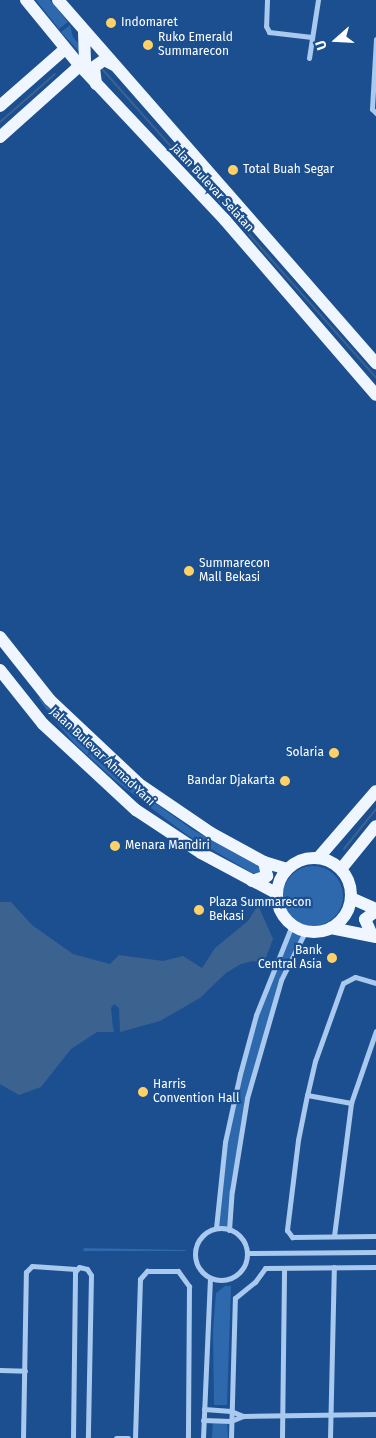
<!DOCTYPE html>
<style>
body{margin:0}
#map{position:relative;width:376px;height:1438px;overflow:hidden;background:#1b4f8f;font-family:"Fira Sans",sans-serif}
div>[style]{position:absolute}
.green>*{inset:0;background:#2e69ad}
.round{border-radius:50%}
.water>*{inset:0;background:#3c6290}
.pier>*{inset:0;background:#1b4f8f}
.stream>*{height:2px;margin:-1px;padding:0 1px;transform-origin:1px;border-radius:1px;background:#3c6290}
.minor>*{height:5px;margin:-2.5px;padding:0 2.5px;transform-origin:2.5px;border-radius:2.5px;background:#a9c9ee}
.minor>.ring{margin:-2.5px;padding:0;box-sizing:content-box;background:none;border:5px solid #a9c9ee;border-radius:50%}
.primary>*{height:12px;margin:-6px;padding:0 6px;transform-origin:6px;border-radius:6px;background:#f0f6ff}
.primary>.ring{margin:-6px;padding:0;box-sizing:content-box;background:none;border:12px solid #f0f6ff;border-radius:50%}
.dots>*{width:14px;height:14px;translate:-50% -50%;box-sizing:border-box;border:2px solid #1b4f8f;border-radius:50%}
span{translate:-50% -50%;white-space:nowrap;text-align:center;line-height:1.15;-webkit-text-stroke:4.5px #1b4f8f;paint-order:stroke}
.poi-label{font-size:12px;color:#fff}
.left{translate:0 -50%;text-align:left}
.right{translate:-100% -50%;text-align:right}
.street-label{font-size:12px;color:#fff}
.north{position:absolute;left:311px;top:15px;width:50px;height:50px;-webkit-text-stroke:4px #1b4f8f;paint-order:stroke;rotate:251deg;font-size:14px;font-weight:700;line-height:20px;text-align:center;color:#fff}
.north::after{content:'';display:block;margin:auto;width:18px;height:22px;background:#fff;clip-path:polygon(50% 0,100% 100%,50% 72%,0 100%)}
</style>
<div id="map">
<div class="green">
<i style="clip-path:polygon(36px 0,50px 0,68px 22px,59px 29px)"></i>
<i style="clip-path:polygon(70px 25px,73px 37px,85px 51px,84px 57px,61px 32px)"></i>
<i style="clip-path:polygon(40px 696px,82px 740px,155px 803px,193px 830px,262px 867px,264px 871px,254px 874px,187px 835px,117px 782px,75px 744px,54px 720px,39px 699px)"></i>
<i class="round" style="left:283px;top:866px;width:60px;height:60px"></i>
<i style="clip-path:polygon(292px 925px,305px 932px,289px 961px,247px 1098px,229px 1230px,216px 1228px,225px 1142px,256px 1015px)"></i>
<i style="clip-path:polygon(84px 1248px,185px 1250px,186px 1251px,83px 1251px)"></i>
<i style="clip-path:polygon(225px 1286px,231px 1286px,227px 1405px,214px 1405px,213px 1330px,216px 1293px)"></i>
<i style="clip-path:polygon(227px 1421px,228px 1438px,212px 1438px,213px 1422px)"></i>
</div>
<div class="water">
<i style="clip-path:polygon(0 902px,11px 902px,32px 925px,73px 954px,110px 964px,119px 955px,163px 961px,183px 956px,202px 968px,215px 948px,248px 921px,258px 905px,273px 939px,264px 963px,253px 961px,241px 964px,226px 973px,200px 998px,160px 1021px,120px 1032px,97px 1032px,71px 1049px,41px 1087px,19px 1095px,0 1084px)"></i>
</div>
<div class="pier">
<i style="clip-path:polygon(114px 1004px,119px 1008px,120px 1032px,114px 1032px,113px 1028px,111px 1008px)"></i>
</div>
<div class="stream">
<i style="left:103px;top:70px;width:411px;rotate:48.4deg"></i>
<i style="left:0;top:122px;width:73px;rotate:-41.1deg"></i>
<i style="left:344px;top:849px;width:51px;rotate:-51.3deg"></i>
</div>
<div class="minor">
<i style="left:267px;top:0;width:26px;rotate:92deg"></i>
<i style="left:266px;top:26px;width:7px;rotate:63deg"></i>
<i style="left:269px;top:32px;width:43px;rotate:6.6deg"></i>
<i style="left:376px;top:39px;width:70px;rotate:93.3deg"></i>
<i style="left:372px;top:109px;width:6px;rotate:45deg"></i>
<i style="left:309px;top:58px;width:59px;rotate:-81.2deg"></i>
<i style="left:376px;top:983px;width:22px;rotate:-164deg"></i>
<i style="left:355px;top:977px;width:13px;rotate:153deg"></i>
<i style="left:343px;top:983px;width:83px;rotate:109.7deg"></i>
<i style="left:315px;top:1061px;width:35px;rotate:103deg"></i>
<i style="left:307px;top:1095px;width:46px;rotate:101.3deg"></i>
<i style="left:298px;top:1140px;width:91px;rotate:97deg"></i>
<i style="left:287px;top:1230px;width:9px;rotate:54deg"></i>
<i style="left:292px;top:1237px;width:84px;rotate:-0.7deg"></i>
<i style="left:307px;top:1095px;width:45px;rotate:10.3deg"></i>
<i style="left:216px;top:1228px;width:86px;rotate:-84deg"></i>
<i style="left:225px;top:1142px;width:70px;rotate:-77.6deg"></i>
<i style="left:240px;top:1074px;width:61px;rotate:-74.8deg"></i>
<i style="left:256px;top:1015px;width:97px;rotate:-68.2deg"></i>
<i class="ring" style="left:195px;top:1228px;width:47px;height:47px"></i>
<i style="left:229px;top:1230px;width:39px;rotate:-86deg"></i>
<i style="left:232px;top:1191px;width:94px;rotate:-80.8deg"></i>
<i style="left:247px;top:1098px;width:123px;rotate:-73.9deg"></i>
<i style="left:281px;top:980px;width:54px;rotate:-63.4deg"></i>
<i style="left:334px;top:1236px;width:134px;rotate:-82.7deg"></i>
<i style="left:351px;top:1103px;width:76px;rotate:-70.9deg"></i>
<i style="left:247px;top:1253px;width:129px;rotate:-0.4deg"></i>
<i style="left:0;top:1370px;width:25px;rotate:2deg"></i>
<i style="left:204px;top:1409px;width:27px;rotate:4deg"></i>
<i style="left:231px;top:1411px;width:13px;rotate:23deg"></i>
<i style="left:203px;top:1420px;width:28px;rotate:2deg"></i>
<i style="left:231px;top:1421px;width:13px;rotate:-23deg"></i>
<i style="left:243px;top:1416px;width:133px;rotate:-0.9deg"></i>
<i style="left:23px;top:1438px;width:166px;rotate:-89deg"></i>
<i style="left:26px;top:1272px;width:8px;rotate:-45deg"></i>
<i style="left:32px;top:1266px;width:44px;rotate:3.9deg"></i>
<i style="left:73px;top:1438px;width:166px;rotate:-89.3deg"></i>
<i style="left:75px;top:1272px;width:6px;rotate:-51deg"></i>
<i style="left:79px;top:1267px;width:8px;rotate:14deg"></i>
<i style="left:87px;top:1269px;width:7px;rotate:56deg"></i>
<i style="left:91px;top:1275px;width:163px;rotate:91.1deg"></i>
<i style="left:116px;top:1438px;width:12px"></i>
<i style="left:135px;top:1438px;width:159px;rotate:-88.2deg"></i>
<i style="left:140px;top:1279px;width:11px;rotate:-49deg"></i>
<i style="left:147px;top:1271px;width:31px"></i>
<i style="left:178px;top:1271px;width:19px;rotate:54deg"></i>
<i style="left:189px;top:1286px;width:152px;rotate:90.4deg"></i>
<i style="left:203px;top:1438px;width:160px;rotate:-87.5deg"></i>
<i style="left:231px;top:1438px;width:140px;rotate:-88.4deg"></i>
<i style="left:235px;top:1298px;width:26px;rotate:-39deg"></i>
<i style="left:255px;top:1282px;width:17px;rotate:-54deg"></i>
<i style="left:265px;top:1268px;width:111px;rotate:-0.5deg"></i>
<i style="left:282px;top:1438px;width:170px;rotate:-89.3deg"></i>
<i style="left:330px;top:1438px;width:171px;rotate:-88.7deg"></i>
</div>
<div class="primary">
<i style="left:26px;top:0;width:85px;rotate:50.7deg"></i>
<i style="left:80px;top:66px;width:212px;rotate:46.7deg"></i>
<i style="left:225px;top:220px;width:231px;rotate:49.2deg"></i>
<i style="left:58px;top:0;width:483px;rotate:48.8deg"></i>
<i style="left:96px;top:84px;width:17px;rotate:-97deg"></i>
<i style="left:94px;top:67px;width:12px;rotate:-35deg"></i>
<i style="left:104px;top:60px;width:11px;rotate:27deg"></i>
<i style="left:0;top:106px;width:86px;rotate:-41.2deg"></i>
<i style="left:0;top:137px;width:114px;rotate:-41.8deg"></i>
<i style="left:85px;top:61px;width:30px;rotate:-92deg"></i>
<i style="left:0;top:637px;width:80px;rotate:51.6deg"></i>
<i style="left:50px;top:700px;width:122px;rotate:43.3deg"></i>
<i style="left:139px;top:784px;width:87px;rotate:34.2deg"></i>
<i style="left:211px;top:833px;width:60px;rotate:28.7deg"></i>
<i style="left:264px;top:862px;width:24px;rotate:17deg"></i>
<i style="left:0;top:670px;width:69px;rotate:51.5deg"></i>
<i style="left:43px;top:724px;width:127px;rotate:42.8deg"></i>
<i style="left:136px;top:810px;width:78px;rotate:33.5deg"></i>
<i style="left:201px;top:853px;width:85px;rotate:28.1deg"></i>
<i style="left:319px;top:857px;width:87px;rotate:-49.2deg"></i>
<i class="ring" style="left:277px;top:858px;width:62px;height:62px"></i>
<i style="left:341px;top:869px;width:55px;rotate:-50.9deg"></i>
<i style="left:252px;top:881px;width:16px;rotate:-18deg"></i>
<i style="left:267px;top:876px;width:14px;rotate:-102deg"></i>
<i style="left:351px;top:898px;width:27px;rotate:24deg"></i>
<i style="left:331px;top:928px;width:46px;rotate:11.3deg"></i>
<i style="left:372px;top:935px;width:17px;rotate:-114deg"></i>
<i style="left:365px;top:919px;width:14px;rotate:-36deg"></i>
</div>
<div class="dots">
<i style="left:111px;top:23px;background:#ffd166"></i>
<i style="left:148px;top:45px;background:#ffd166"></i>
<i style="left:233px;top:170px;background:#ffd166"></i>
<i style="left:189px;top:571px;background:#ffd166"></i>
<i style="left:334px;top:753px;background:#ffd166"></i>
<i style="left:285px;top:781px;background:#ffd166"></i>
<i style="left:115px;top:846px;background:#ffd166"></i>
<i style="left:199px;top:910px;background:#ffd166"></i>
<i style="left:332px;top:958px;background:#ffd166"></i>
<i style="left:143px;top:1092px;background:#ffd166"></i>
</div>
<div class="poi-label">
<span class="left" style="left:121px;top:23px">Indomaret</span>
<span class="left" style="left:158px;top:45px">Ruko Emerald<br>Summarecon</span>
<span class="left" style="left:243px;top:170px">Total Buah Segar</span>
<span class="left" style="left:199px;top:571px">Summarecon<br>Mall Bekasi</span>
<span class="right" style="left:324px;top:753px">Solaria</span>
<span class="right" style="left:275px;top:781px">Bandar Djakarta</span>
<span class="left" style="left:125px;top:846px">Menara Mandiri</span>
<span class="left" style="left:209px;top:910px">Plaza Summarecon<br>Bekasi</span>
<span class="right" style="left:322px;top:958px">Bank<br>Central Asia</span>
<span class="left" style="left:153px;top:1092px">Harris<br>Convention Hall</span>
</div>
<div class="street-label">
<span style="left:212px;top:188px;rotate:47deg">Jalan Bulevar Selatan</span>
<span style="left:102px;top:757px;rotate:43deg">Jalan Bulevar Ahmad Yani</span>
</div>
<div class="north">U</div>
</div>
